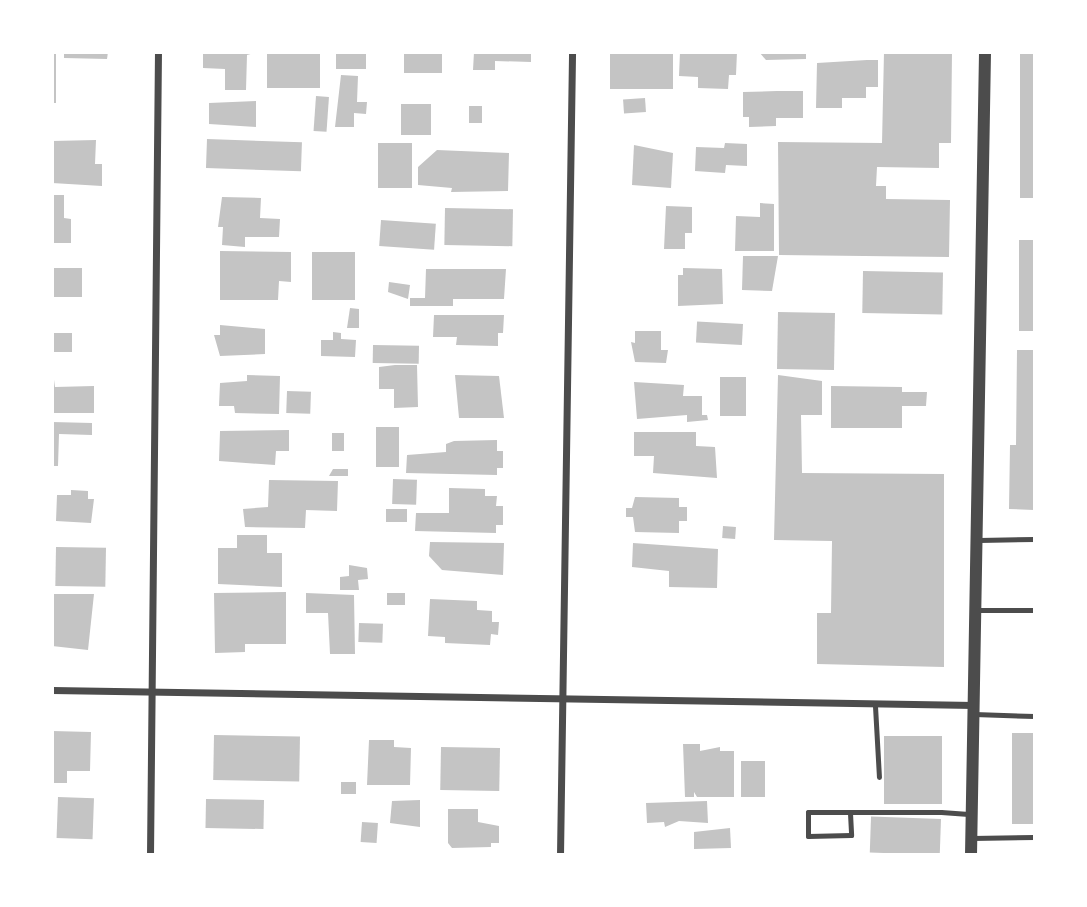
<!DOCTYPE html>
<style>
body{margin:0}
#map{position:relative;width:1087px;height:907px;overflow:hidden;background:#fff;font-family:"Asap Condensed",sans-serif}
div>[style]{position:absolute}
.building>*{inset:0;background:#c4c4c4;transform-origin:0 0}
.service>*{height:5px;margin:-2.5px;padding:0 2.5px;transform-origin:2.5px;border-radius:2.5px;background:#4c4c4c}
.minor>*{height:7px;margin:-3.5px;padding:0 3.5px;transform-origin:3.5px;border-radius:3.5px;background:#4c4c4c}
.tertiary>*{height:12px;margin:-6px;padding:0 6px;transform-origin:6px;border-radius:6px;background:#4c4c4c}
span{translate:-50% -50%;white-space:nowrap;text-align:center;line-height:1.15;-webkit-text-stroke:6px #fff;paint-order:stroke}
.frame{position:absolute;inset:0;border:54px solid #fff;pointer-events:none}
</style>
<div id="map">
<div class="building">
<i style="left:52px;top:52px;width:4px;height:51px"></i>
<i style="clip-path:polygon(64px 52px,108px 52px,107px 59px,64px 58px)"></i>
<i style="clip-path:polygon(203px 52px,258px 52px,247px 55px,246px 90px,225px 90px,225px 69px,203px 68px)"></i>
<i style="left:267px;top:52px;width:53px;height:36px"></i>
<i style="left:336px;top:52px;width:30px;height:17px"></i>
<i style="left:404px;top:52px;width:38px;height:21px"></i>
<i style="clip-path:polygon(474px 52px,531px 52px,531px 62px,495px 61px,495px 70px,473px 70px)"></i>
<i style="left:610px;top:52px;width:63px;height:37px"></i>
<i style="clip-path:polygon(680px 52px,737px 52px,736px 75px,729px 75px,728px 89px,698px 88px,698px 77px,679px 76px)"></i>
<i style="clip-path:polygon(759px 52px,806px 52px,806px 59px,766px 60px)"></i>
<i style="clip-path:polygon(884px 52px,952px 52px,951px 143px,939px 143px,939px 168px,877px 167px,876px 186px,886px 186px,886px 199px,950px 200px,949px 257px,779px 255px,778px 142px,882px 143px)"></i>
<i style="left:1020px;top:52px;width:14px;height:146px"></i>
<i style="clip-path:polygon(867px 60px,878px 60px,878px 87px,866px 87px,866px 98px,842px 98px,842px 108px,816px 108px,817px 63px)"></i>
<i style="clip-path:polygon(341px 75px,358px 76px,357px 102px,367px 102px,366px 114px,354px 113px,354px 127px,335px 127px)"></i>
<i style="clip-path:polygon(777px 91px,803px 91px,803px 118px,776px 118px,776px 126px,749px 127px,749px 117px,743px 117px,743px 92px)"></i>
<i style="left:316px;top:96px;width:13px;height:35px;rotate:4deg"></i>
<i style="left:645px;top:98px;width:14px;height:22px;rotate:86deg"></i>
<i style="clip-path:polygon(256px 101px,256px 127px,209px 124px,209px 103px)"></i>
<i style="left:401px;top:104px;width:30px;height:31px"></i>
<i style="left:469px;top:106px;width:13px;height:17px"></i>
<i style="left:207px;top:139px;width:95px;height:29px;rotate:2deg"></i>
<i style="clip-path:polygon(96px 140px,95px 164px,102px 164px,102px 186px,52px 183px,52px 141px)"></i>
<i style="left:378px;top:143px;width:34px;height:45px"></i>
<i style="clip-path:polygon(725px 143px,747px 144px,747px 166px,726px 165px,725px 173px,695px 171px,696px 147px,724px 148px)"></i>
<i style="clip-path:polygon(634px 145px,673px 153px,671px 188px,632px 185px)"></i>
<i style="clip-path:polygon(437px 150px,509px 153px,508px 191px,451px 192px,452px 188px,418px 185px,418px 167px)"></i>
<i style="clip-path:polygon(52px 195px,64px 195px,64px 218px,71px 219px,71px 243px,52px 243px)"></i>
<i style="clip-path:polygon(222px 197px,261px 198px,260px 218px,280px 219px,279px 237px,245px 237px,245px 247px,222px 245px,223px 227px,218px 227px)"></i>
<i style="clip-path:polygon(760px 203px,774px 204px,774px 251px,735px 251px,736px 216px,760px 217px)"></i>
<i style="clip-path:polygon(666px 206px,692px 207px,692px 233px,685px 233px,685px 249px,664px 249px)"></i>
<i style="left:445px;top:208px;width:68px;height:37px;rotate:1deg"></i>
<i style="left:381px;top:220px;width:55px;height:26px;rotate:4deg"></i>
<i style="left:1019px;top:240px;width:15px;height:91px"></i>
<i style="clip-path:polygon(220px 251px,291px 252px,291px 282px,279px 281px,278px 300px,220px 300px)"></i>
<i style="left:355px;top:252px;width:48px;height:43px;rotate:90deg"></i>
<i style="clip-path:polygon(743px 256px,778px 256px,772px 291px,742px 290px)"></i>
<i style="left:52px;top:268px;width:30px;height:29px"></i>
<i style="clip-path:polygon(683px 268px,722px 269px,723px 304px,678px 306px,678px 275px,683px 275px)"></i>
<i style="clip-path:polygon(426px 269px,506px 269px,504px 299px,453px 299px,453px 306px,410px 306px,410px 298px,425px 298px)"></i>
<i style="left:863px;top:271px;width:80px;height:42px;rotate:1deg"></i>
<i style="clip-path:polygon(389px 282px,410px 285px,408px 299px,388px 292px)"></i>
<i style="clip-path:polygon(350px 308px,359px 309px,359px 328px,347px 328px)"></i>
<i style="left:778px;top:312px;width:57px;height:57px;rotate:1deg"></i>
<i style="clip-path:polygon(434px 315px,504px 315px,503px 333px,498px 333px,498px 346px,456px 345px,457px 337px,433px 337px)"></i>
<i style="left:743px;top:324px;width:21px;height:46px;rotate:93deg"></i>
<i style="clip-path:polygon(220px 325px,265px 329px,265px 354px,220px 356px,214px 335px,220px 335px)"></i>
<i style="clip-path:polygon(635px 331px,661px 331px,661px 350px,668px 350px,666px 363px,635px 362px,631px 342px,635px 343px)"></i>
<i style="clip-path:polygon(333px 332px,341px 333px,341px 339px,356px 340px,355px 357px,321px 356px,321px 340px,333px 340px)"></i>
<i style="left:52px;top:333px;width:20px;height:19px"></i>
<i style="left:373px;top:345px;width:46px;height:18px;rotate:1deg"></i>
<i style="clip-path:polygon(1017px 350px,1034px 350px,1034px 510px,1009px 509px,1010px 445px,1016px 445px)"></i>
<i style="clip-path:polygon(52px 365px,55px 387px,94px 386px,94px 413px,52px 413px)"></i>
<i style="clip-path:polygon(395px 365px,417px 365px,418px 407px,394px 408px,394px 389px,379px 389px,379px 367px)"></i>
<i style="clip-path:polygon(247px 375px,280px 376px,279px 414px,235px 413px,234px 406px,219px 406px,220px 383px,247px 381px)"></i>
<i style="clip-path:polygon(455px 375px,499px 376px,504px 418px,459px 418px)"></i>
<i style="clip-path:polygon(778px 375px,822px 381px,822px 415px,801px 415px,802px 473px,944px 474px,944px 667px,817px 664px,817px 613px,831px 613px,832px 541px,774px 540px)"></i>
<i style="left:720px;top:377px;width:26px;height:39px"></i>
<i style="clip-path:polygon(634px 382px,684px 385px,683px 396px,702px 396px,702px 415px,707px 415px,708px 420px,687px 422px,687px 415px,637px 419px)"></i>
<i style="clip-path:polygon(831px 386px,902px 387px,902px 392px,927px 392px,926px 406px,902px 406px,902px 428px,831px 428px)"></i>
<i style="left:287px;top:391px;width:24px;height:22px;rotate:2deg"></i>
<i style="clip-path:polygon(52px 422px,92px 423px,92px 435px,59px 434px,58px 466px,52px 466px)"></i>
<i style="left:376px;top:427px;width:23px;height:40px"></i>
<i style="clip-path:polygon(289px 430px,289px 451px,276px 451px,275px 465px,219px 461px,220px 431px)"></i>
<i style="clip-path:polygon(634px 432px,696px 432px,696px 446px,715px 447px,717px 478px,653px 473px,654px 456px,634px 456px)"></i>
<i style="left:332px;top:433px;width:12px;height:18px"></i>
<i style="clip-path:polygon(497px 440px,497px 451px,503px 451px,503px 468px,497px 468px,497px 475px,406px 473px,407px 455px,446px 452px,446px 444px,454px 441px)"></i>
<i style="clip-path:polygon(333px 469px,348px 469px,348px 476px,329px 476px)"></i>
<i style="left:393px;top:479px;width:24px;height:25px;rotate:2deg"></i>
<i style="clip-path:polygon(269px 480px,338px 481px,337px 511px,306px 510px,305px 528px,245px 527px,243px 509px,268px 507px)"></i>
<i style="clip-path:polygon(449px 488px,485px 489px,485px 496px,497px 496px,496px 506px,503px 506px,503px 525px,496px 525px,496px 533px,415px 531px,416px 513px,449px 513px)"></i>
<i style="clip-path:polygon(71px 490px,88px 491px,88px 499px,94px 499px,91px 523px,56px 521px,57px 495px,71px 495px)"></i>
<i style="clip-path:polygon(635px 497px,679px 498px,679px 507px,687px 507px,687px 521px,679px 521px,679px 533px,635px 532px,633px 517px,626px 517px,626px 508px,632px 508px)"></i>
<i style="left:386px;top:509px;width:21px;height:13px"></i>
<i style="left:723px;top:526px;width:13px;height:12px;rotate:4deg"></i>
<i style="clip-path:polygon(237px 535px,267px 535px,267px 553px,282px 553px,282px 587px,218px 584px,218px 548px,237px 548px)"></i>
<i style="clip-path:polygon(430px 542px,504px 543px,503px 575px,442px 570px,429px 556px)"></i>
<i style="clip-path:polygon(633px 543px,718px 549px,717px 588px,669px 587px,669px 571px,632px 567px)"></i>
<i style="left:56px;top:547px;width:50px;height:39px;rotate:1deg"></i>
<i style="clip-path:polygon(349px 565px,367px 568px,368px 579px,358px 580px,359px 590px,340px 590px,340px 577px,349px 576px)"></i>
<i style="clip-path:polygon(286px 592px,286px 644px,245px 644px,245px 652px,215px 653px,214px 593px)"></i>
<i style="clip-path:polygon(306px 593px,354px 595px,355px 654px,330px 654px,328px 613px,306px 613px)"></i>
<i style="left:387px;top:593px;width:18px;height:12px"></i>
<i style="clip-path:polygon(52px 594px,94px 594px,88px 650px,52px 646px)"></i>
<i style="clip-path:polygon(430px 599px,477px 601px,477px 610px,492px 611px,492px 622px,499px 622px,498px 635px,491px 634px,490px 645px,445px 643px,445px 637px,428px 636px)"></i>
<i style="left:359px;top:623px;width:24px;height:19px;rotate:2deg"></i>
<i style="clip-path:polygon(52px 731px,91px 732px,90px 771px,67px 771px,67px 783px,52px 783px)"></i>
<i style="left:1012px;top:733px;width:22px;height:91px"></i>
<i style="left:214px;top:735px;width:86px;height:45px;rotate:1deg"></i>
<i style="left:884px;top:736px;width:58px;height:68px"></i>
<i style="clip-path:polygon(369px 740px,394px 740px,394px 747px,411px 748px,410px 785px,367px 785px)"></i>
<i style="clip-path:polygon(683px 744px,700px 744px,700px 751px,720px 747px,720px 751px,734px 751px,734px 797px,697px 797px,694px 792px,694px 797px,685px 797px)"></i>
<i style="left:441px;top:747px;width:59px;height:43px;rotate:1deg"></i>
<i style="left:741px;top:761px;width:24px;height:36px"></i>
<i style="left:341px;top:782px;width:15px;height:12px"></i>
<i style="left:58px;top:797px;width:36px;height:41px;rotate:2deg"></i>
<i style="left:206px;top:799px;width:58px;height:29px;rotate:1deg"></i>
<i style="clip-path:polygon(420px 800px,420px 827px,390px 823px,392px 801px)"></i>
<i style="clip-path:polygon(707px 801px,708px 823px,679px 821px,665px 827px,664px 822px,647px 823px,646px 803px)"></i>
<i style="clip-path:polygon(448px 809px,478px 809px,478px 822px,499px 826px,499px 843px,491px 843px,491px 847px,452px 848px,448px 843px)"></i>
<i style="left:941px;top:819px;width:36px;height:70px;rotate:92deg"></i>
<i style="left:362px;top:822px;width:16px;height:20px;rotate:4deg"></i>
<i style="clip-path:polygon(730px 828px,731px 848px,694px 849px,694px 832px)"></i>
</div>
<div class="service">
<i style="left:979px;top:540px;width:55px;rotate:-1deg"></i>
<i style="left:977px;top:610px;width:57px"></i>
<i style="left:875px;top:706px;width:71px;rotate:86.8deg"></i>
<i style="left:974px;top:714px;width:60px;rotate:1.9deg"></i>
<i style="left:850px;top:813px;width:22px;rotate:87deg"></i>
<i style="left:851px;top:835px;width:43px;rotate:178.7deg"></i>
<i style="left:808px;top:836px;width:24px;rotate:-90deg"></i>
<i style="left:808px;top:812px;width:133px"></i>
<i style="left:941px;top:812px;width:31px;rotate:4deg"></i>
<i style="left:972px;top:838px;width:62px;rotate:-0.9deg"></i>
</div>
<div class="minor">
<i style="left:52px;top:690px;width:922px;rotate:0.93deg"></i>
<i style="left:150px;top:855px;width:803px;rotate:-89.43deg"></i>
<i style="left:560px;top:855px;width:803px;rotate:-89.14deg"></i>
</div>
<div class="tertiary">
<i style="left:971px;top:855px;width:803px;rotate:-89deg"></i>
</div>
<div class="frame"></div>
</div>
